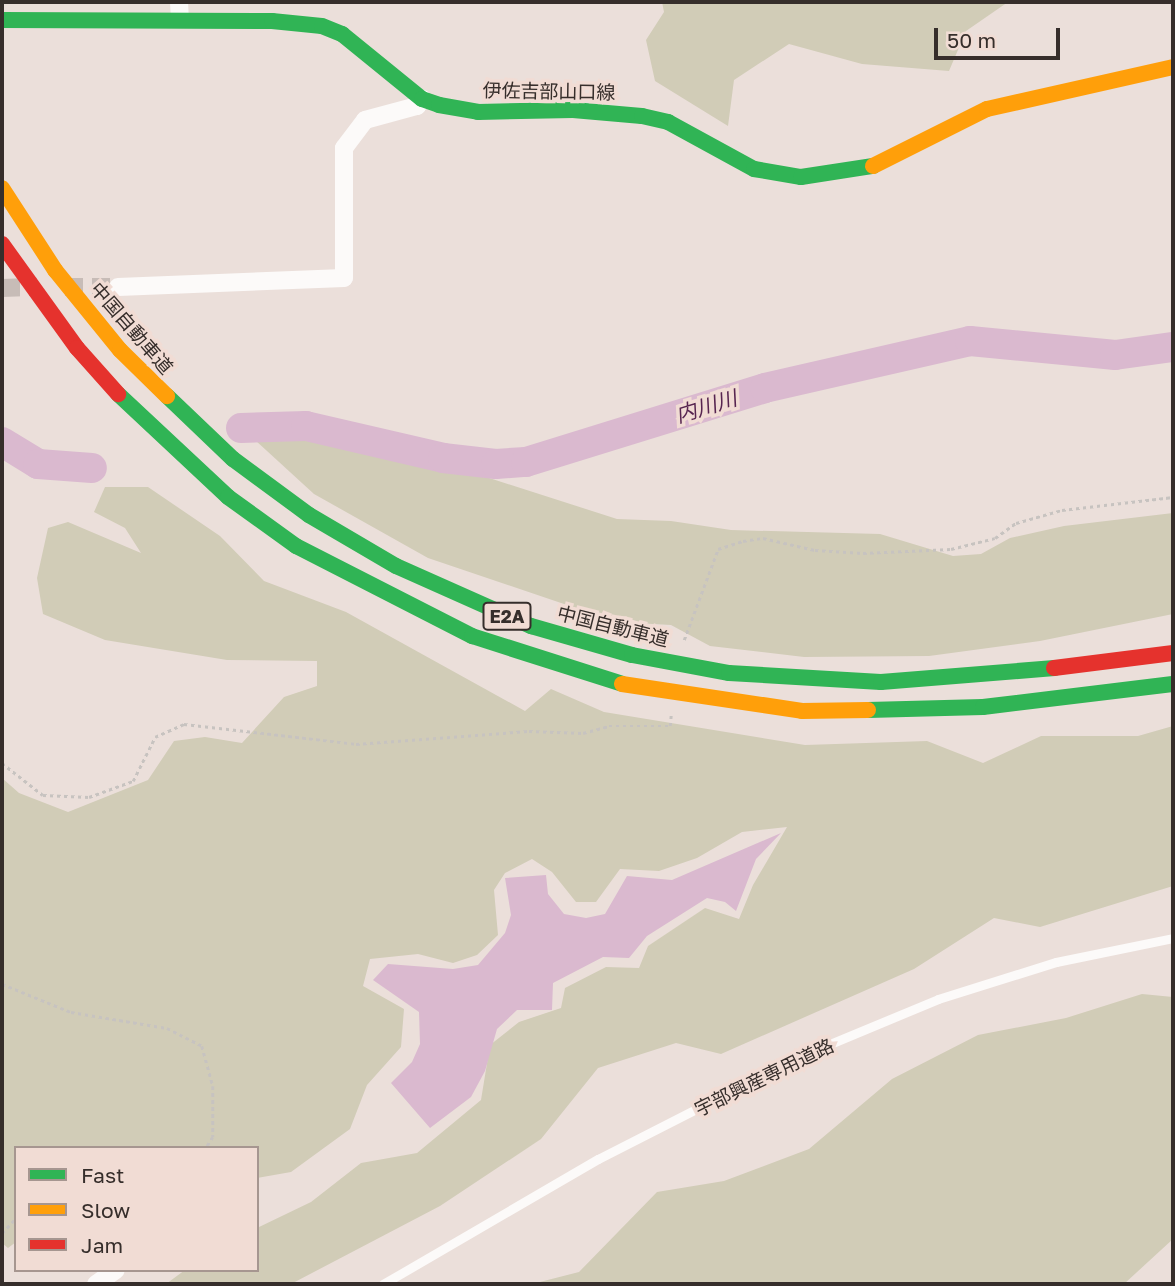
<!DOCTYPE html>
<meta charset="utf-8">
<style>
body{margin:0}
#map{position:relative;width:1175px;height:1286px;overflow:hidden;background:#ebdfda;font-family:"Golos Text","Noto Sans JP",sans-serif}
div>[style]{position:absolute}
.green>*{inset:0;background:#d1ccb7}
.water>*{inset:0;background:#dab9cf}
.river>*{height:30px;margin:-15px;padding:0 15px;transform-origin:15px;border-radius:15px;background:#dab9cf}
.street-tunnel>*{height:18px;margin-top:-9px;transform-origin:0;background:repeating-linear-gradient(90deg,#c7bcb7 0 18px,transparent 0 27px)}
.path>*{height:2.5px;margin-top:-1.25px;transform-origin:0;background:repeating-linear-gradient(90deg,#c7c3c0 0 3.5px,transparent 0 7px)}
.lane>*{height:9px;margin:-4.5px;padding:0 4.5px;transform-origin:4.5px;border-radius:4.5px;background:#fcfaf9}
.street>*{height:18px;margin:-9px;padding:0 9px;transform-origin:9px;border-radius:9px;background:#fcfaf9}
.fast>*{height:16px;margin:-8px;padding:0 8px;transform-origin:8px;border-radius:8px;background:#30b455}
.slow>*{height:16px;margin:-8px;padding:0 8px;transform-origin:8px;border-radius:8px;background:#ff9f0a}
.jam>*{height:16px;margin:-8px;padding:0 8px;transform-origin:8px;border-radius:8px;background:#e5322d}
span{translate:-50% -50%;white-space:nowrap;text-align:center;line-height:1.15;-webkit-text-stroke:7px #f1dcd4;paint-order:stroke}
.shield-label span{padding:2px 5px;background:#f1dcd4;border:2px solid;border-radius:5px;-webkit-text-stroke-width:0}
.shield-label{font-size:18px;color:#362e2b;font-weight:700}
.street-label{font-size:19px;color:#362e2b}
.water-label{font-size:21px;color:#572550;font-style:italic}
.frame{position:absolute;inset:0;border:4px solid #362e2b;pointer-events:none}
.legend{position:absolute;left:14px;top:1146px;width:245px;height:126px;box-sizing:border-box;background:#f1dcd4;border:2px solid #a69690;margin:0;padding:9px 12px;list-style:none;font-size:21px;color:#362e2b}
.legend li{display:flex;align-items:center;gap:14px;height:35px}
.legend b{width:35px;border:2px solid #a69690}
.scale{position:absolute;left:934px;top:28px;width:126px;height:32px;box-sizing:border-box;border:4px solid #362e2b;border-top:0;padding-left:9px;font-size:21px;line-height:24px;white-space:nowrap;color:#362e2b;-webkit-text-stroke:5px #f1dcd4;paint-order:stroke}
</style>
<div id="map">
<div class="green">
<i style="clip-path:polygon(662px 2px,1008px 2px,966px 31px,949px 71px,862px 64px,789px 44px,734px 80px,728px 126px,655px 81px,646px 40px,664px 12px)"></i>
<i style="clip-path:polygon(277px 431px,480px 475px,617px 519px,671px 521px,731px 530px,880px 534px,953px 556px,981px 554px,1010px 538px,1064px 526px,1173px 513px,1173px 614px,1040px 641px,929px 656px,804px 657px,710px 646px,671px 625px,617px 622px,428px 558px,314px 494px,255px 440px)"></i>
<i style="clip-path:polygon(105px 487px,148px 487px,220px 536px,264px 581px,346px 612px,525px 711px,551px 689px,604px 712px,805px 745px,927px 741px,983px 763px,1041px 736px,1138px 736px,1173px 726px,1173px 886px,1040px 927px,994px 918px,914px 969px,721px 1054px,676px 1043px,598px 1068px,541px 1139px,440px 1206px,291px 1284px,166px 1284px,185px 1270px,257px 1270px,257px 1228px,311px 1202px,361px 1163px,417px 1153px,481px 1100px,490px 1045px,519px 1022px,561px 1008px,565px 988px,606px 967px,639px 968px,648px 946px,705px 908px,739px 919px,753px 885px,787px 827px,742px 832px,697px 858px,659px 871px,620px 869px,596px 902px,576px 902px,552px 872px,532px 859px,505px 873px,494px 890px,498px 935px,477px 955px,453px 963px,418px 954px,370px 959px,363px 986px,404px 1009px,401px 1047px,367px 1085px,350px 1129px,291px 1172px,257px 1178px,257px 1148px,16px 1148px,16px 1242px,8px 1248px,2px 1243px,2px 778px,19px 793px,68px 812px,148px 780px,174px 741px,205px 737px,242px 743px,284px 697px,317px 686px,317px 661px,227px 660px,105px 640px,43px 614px,37px 578px,48px 528px,68px 522px,141px 553px,125px 528px,94px 512px)"></i>
<i style="clip-path:polygon(1142px 994px,1173px 997px,1173px 1239px,1124px 1284px,532px 1284px,579px 1272px,657px 1192px,724px 1181px,809px 1149px,892px 1079px,978px 1035px,1066px 1018px)"></i>
</div>
<div class="water">
<i style="clip-path:polygon(781px 833px,756px 859px,736px 911px,725px 902px,707px 898px,647px 936px,629px 958px,603px 957px,553px 983px,552px 1010px,517px 1010px,497px 1029px,485px 1071px,471px 1097px,430px 1128px,391px 1083px,412px 1062px,420px 1044px,419px 1012px,373px 980px,388px 964px,453px 969px,478px 965px,505px 933px,511px 915px,505px 878px,546px 875px,548px 894px,564px 914px,586px 918px,605px 914px,627px 876px,672px 880px)"></i>
</div>
<div class="river">
<i style="left:241px;top:428px;width:65px;rotate:-1.8deg"></i>
<i style="left:306px;top:426px;width:141px;rotate:13.1deg"></i>
<i style="left:443px;top:458px;width:53px;rotate:6.5deg"></i>
<i style="left:496px;top:464px;width:30px;rotate:-4deg"></i>
<i style="left:526px;top:462px;width:250px;rotate:-17.2deg"></i>
<i style="left:765px;top:388px;width:210px;rotate:-12.9deg"></i>
<i style="left:970px;top:341px;width:146px;rotate:5.5deg"></i>
<i style="left:1115px;top:355px;width:59px;rotate:-7.9deg"></i>
<i style="left:2px;top:442px;width:42px;rotate:31.4deg"></i>
<i style="left:38px;top:464px;width:54px;rotate:4.2deg"></i>
</div>
<div class="street-tunnel">
<i style="left:65px;top:287px;width:53px"></i>
<i style="left:2px;top:288px;width:35px;rotate:-2deg"></i>
</div>
<div class="path">
<i style="left:684px;top:640px;width:97px;rotate:-69.5deg"></i>
<i style="left:718px;top:549px;width:26px;rotate:-18deg"></i>
<i style="left:743px;top:541px;width:20px;rotate:-9deg"></i>
<i style="left:763px;top:538px;width:53px;rotate:13deg"></i>
<i style="left:815px;top:550px;width:48px;rotate:3.6deg"></i>
<i style="left:863px;top:553px;width:88px;rotate:-2.6deg"></i>
<i style="left:951px;top:549px;width:45px;rotate:-14deg"></i>
<i style="left:995px;top:538px;width:26px;rotate:-36deg"></i>
<i style="left:1016px;top:523px;width:48px;rotate:-15.8deg"></i>
<i style="left:1062px;top:510px;width:112px;rotate:-6.7deg"></i>
<i style="left:2px;top:763px;width:52px;rotate:38deg"></i>
<i style="left:43px;top:795px;width:46px;rotate:2.5deg"></i>
<i style="left:89px;top:797px;width:47px;rotate:-20deg"></i>
<i style="left:133px;top:781px;width:49px;rotate:-63.4deg"></i>
<i style="left:155px;top:737px;width:32px;rotate:-24deg"></i>
<i style="left:184px;top:724px;width:173px;rotate:6.6deg"></i>
<i style="left:356px;top:744px;width:173px;rotate:-4.3deg"></i>
<i style="left:529px;top:731px;width:54px;rotate:2.1deg"></i>
<i style="left:583px;top:733px;width:27px;rotate:-15deg"></i>
<i style="left:609px;top:726px;width:61px"></i>
<i style="left:670px;top:726px;width:11px;rotate:-85deg"></i>
<i style="left:2px;top:984px;width:74px;rotate:22.1deg"></i>
<i style="left:71px;top:1012px;width:97px;rotate:9.5deg"></i>
<i style="left:167px;top:1028px;width:39px;rotate:27deg"></i>
<i style="left:202px;top:1046px;width:41px;rotate:74.6deg"></i>
<i style="left:213px;top:1086px;width:51px;rotate:90deg"></i>
<i style="left:213px;top:1137px;width:13px;rotate:122deg"></i>
<i style="left:2px;top:1233px;width:21px;rotate:-47deg"></i>
</div>
<div class="lane">
<i style="left:383px;top:1284px;width:249px;rotate:-30.2deg"></i>
<i style="left:598px;top:1159px;width:220px;rotate:-27deg"></i>
<i style="left:794px;top:1059px;width:156px;rotate:-22.6deg"></i>
<i style="left:938px;top:999px;width:124px;rotate:-17.4deg"></i>
<i style="left:1056px;top:962px;width:119px;rotate:-11.6deg"></i>
</div>
<div class="street">
<i style="left:179px;top:2px;width:17px;rotate:87deg"></i>
<i style="left:118px;top:287px;width:226px;rotate:-2.3deg"></i>
<i style="left:344px;top:278px;width:130px;rotate:-90deg"></i>
<i style="left:344px;top:148px;width:35px;rotate:-53deg"></i>
<i style="left:365px;top:120px;width:54px;rotate:-15.1deg"></i>
<i style="left:417px;top:106px;width:9px;rotate:-54deg"></i>
<i style="left:96px;top:1284px;width:24px;rotate:-35deg"></i>
</div>
<div class="fast">
<i style="left:2px;top:20px;width:270px;rotate:0.2deg"></i>
<i style="left:272px;top:21px;width:50px;rotate:5.7deg"></i>
<i style="left:322px;top:26px;width:22px;rotate:22deg"></i>
<i style="left:342px;top:34px;width:103px;rotate:39.1deg"></i>
<i style="left:422px;top:99px;width:18px;rotate:19deg"></i>
<i style="left:439px;top:105px;width:40px;rotate:10deg"></i>
<i style="left:478px;top:112px;width:95px;rotate:-1.2deg"></i>
<i style="left:573px;top:110px;width:69px;rotate:5deg"></i>
<i style="left:642px;top:116px;width:27px;rotate:13deg"></i>
<i style="left:668px;top:122px;width:98px;rotate:28.7deg"></i>
<i style="left:754px;top:169px;width:48px;rotate:9.7deg"></i>
<i style="left:801px;top:177px;width:73px;rotate:-8.7deg"></i>
<i style="left:118px;top:394px;width:151px;rotate:43.1deg"></i>
<i style="left:228px;top:497px;width:84px;rotate:35.8deg"></i>
<i style="left:296px;top:546px;width:198px;rotate:27.1deg"></i>
<i style="left:472px;top:636px;width:157px;rotate:17.7deg"></i>
<i style="left:167px;top:396px;width:91px;rotate:43.7deg"></i>
<i style="left:233px;top:459px;width:94px;rotate:36.4deg"></i>
<i style="left:309px;top:515px;width:101px;rotate:30.4deg"></i>
<i style="left:396px;top:566px;width:148px;rotate:24deg"></i>
<i style="left:531px;top:626px;width:105px;rotate:16deg"></i>
<i style="left:632px;top:655px;width:99px;rotate:10.5deg"></i>
<i style="left:729px;top:673px;width:152px;rotate:3.4deg"></i>
<i style="left:881px;top:682px;width:174px;rotate:-4.6deg"></i>
<i style="left:868px;top:710px;width:115px;rotate:-1.5deg"></i>
<i style="left:983px;top:707px;width:191px;rotate:-6.9deg"></i>
</div>
<div class="slow">
<i style="left:873px;top:166px;width:127px;rotate:-26.6deg"></i>
<i style="left:987px;top:109px;width:191px;rotate:-12.7deg"></i>
<i style="left:2px;top:188px;width:98px;rotate:57.1deg"></i>
<i style="left:55px;top:270px;width:103px;rotate:50.9deg"></i>
<i style="left:120px;top:350px;width:66px;rotate:44.4deg"></i>
<i style="left:622px;top:684px;width:182px;rotate:8.5deg"></i>
<i style="left:802px;top:711px;width:66px;rotate:-0.9deg"></i>
</div>
<div class="jam">
<i style="left:2px;top:244px;width:128px;rotate:54.2deg"></i>
<i style="left:77px;top:348px;width:62px;rotate:48.3deg"></i>
<i style="left:1054px;top:668px;width:120px;rotate:-7.2deg"></i>
</div>
<div class="shield-label">
<span style="left:507px;top:616px">E2A</span>
</div>
<div class="street-label">
<span style="left:549px;top:91px;rotate:1deg">伊佐吉部山口線</span>
<span style="left:132px;top:328px;rotate:49deg">中国自動車道</span>
<span style="left:613px;top:626px;rotate:14deg">中国自動車道</span>
<span style="left:764px;top:1077px;rotate:-26deg">宇部興産専用道路</span>
</div>
<div class="water-label">
<span style="left:706px;top:406px;rotate:-17deg">内川川</span>
</div>
<div class="frame"></div>
<ul class="legend">
<li><b style="height:9px;background:#30b455"></b>Fast</li>
<li><b style="height:9px;background:#ff9f0a"></b>Slow</li>
<li><b style="height:9px;background:#e5322d"></b>Jam</li>
</ul>
<div class="scale">50 m</div>
</div>
